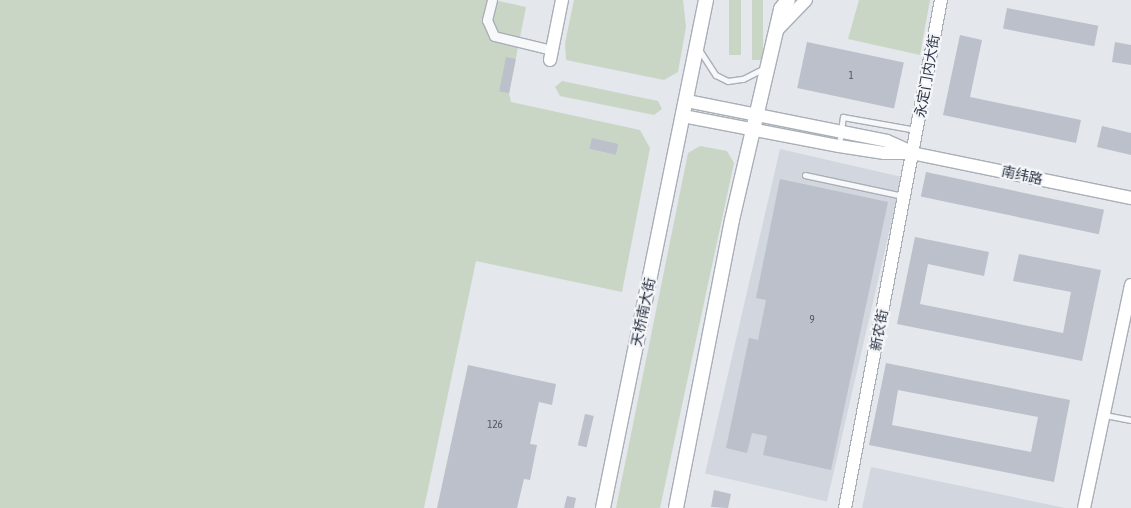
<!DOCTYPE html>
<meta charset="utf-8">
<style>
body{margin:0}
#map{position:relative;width:1131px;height:508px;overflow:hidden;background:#e4e7ec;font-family:"Asap Condensed","Noto Sans SC",sans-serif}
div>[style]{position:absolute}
.built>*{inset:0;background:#d2d6de;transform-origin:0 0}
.green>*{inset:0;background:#c9d6c5;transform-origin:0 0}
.building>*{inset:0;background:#bbc0ca;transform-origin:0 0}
.roads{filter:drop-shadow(1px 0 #a9aeb7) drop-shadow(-1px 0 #a9aeb7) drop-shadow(0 1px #a9aeb7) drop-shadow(0 -1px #a9aeb7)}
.lane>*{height:4.5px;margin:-2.25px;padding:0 2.25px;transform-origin:2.25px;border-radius:2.25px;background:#f7f8fa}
.street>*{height:9px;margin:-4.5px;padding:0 4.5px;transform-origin:4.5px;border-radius:4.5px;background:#f7f8fa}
.secondary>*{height:12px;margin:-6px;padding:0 6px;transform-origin:6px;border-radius:6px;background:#fff}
.primary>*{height:14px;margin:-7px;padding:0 7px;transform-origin:7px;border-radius:7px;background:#fff}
span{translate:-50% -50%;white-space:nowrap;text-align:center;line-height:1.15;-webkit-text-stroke:4.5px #f4f6f9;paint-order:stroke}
.number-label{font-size:11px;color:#4f5766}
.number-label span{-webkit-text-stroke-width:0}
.street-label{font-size:14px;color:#2b3445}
</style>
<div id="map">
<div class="built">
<i style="left:780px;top:149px;width:125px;height:333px;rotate:13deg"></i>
<i style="clip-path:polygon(871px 467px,1065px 508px,862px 508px)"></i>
</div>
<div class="green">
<i style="clip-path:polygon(0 0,494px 0,526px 7px,509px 93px,511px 102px,640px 130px,650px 148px,622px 292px,476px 261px,424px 508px,0 508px)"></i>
<i style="clip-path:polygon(574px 0,683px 0,686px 27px,678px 72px,664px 80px,566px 60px,565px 43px)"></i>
<i style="left:729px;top:0;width:12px;height:55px"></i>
<i style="left:752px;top:0;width:11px;height:60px"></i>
<i style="clip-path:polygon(859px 0,930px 0,920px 55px,848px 39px)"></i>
<i style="clip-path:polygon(562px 81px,658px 101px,662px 109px,654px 115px,560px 96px,555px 87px)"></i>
<i style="clip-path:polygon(700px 146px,727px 151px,734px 163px,660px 508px,616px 508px,688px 153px)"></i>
</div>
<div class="building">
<i style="left:1007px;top:8px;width:93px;height:21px;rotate:11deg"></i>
<i style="clip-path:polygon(960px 35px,982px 40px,970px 97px,1081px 120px,1076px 143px,943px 115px)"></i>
<i style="left:807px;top:42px;width:99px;height:47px;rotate:12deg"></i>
<i style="clip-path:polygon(1115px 42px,1131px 45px,1131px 65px,1112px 62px)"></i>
<i style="left:506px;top:57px;width:10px;height:35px;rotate:11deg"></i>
<i style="clip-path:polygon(1102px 126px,1131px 133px,1131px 155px,1097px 147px)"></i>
<i style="left:592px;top:138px;width:27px;height:11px;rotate:13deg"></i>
<i style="left:926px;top:172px;width:182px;height:25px;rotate:12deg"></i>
<i style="clip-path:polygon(780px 179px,888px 202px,831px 470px,763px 455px,767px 436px,752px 433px,747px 453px,726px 448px,749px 338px,758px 340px,766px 300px,756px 298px)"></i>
<i style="clip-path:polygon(915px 237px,989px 252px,984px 276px,928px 264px,920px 304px,1063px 333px,1071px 292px,1013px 281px,1019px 254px,1101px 270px,1082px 361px,897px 324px)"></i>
<i style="clip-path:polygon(evenodd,886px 363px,1070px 400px,1054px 482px,869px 445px,886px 363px,898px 390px,1038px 417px,1031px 452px,892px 425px,898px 390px)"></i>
<i style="clip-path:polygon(468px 365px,556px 384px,552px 405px,539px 402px,530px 444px,537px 445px,530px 480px,524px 479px,517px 508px,437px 508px)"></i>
<i style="left:585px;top:414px;width:9px;height:32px;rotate:13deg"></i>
<i style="clip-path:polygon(714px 490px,731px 494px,728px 508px,711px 507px)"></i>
<i style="clip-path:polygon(567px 496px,576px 498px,574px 508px,564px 508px)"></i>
</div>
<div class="roads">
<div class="lane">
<i style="left:699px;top:49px;width:31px;rotate:57deg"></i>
<i style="left:716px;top:75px;width:13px;rotate:27deg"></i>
<i style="left:728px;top:81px;width:15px;rotate:-8deg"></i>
<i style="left:743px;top:79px;width:22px;rotate:-27deg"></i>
<i style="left:839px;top:145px;width:28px;rotate:-82deg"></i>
<i style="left:843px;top:117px;width:74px;rotate:10.1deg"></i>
<i style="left:805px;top:175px;width:100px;rotate:12.1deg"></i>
<i style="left:1105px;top:415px;width:26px;rotate:11deg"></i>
</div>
<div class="street">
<i style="left:492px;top:0;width:21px;rotate:104deg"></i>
<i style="left:487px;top:20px;width:17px;rotate:66deg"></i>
<i style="left:494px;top:36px;width:60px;rotate:13.6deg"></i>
</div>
<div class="secondary">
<i style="left:776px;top:31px;width:43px;rotate:-45.9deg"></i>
<i style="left:550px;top:60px;width:61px;rotate:-78.7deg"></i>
<i style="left:687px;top:101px;width:204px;rotate:11.3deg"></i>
<i style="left:887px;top:141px;width:24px;rotate:24deg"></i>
<i style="left:683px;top:116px;width:159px;rotate:10.9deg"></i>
<i style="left:839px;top:146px;width:46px;rotate:8.8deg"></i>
<i style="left:884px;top:153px;width:28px"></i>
<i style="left:912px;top:153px;width:224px;rotate:11.6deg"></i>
<i style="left:845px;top:508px;width:517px;rotate:-79.3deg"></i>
<i style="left:1084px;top:508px;width:228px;rotate:-78.1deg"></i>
</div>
<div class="primary">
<i style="left:603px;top:508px;width:518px;rotate:-78.54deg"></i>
<i style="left:676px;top:508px;width:293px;rotate:-79deg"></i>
<i style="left:732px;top:220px;width:217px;rotate:-76.9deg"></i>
<i style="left:781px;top:9px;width:11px;rotate:-52deg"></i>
</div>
</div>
<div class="number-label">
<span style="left:851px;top:75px">1</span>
<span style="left:812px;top:319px">9</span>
<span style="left:495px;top:424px">126</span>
</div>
<div class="street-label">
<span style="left:927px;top:76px;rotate:-80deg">永定门内大街</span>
<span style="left:1022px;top:175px;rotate:12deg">南纬路</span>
<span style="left:643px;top:312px;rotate:-78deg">天桥南大街</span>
<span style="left:879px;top:330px;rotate:-79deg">新农街</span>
</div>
</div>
